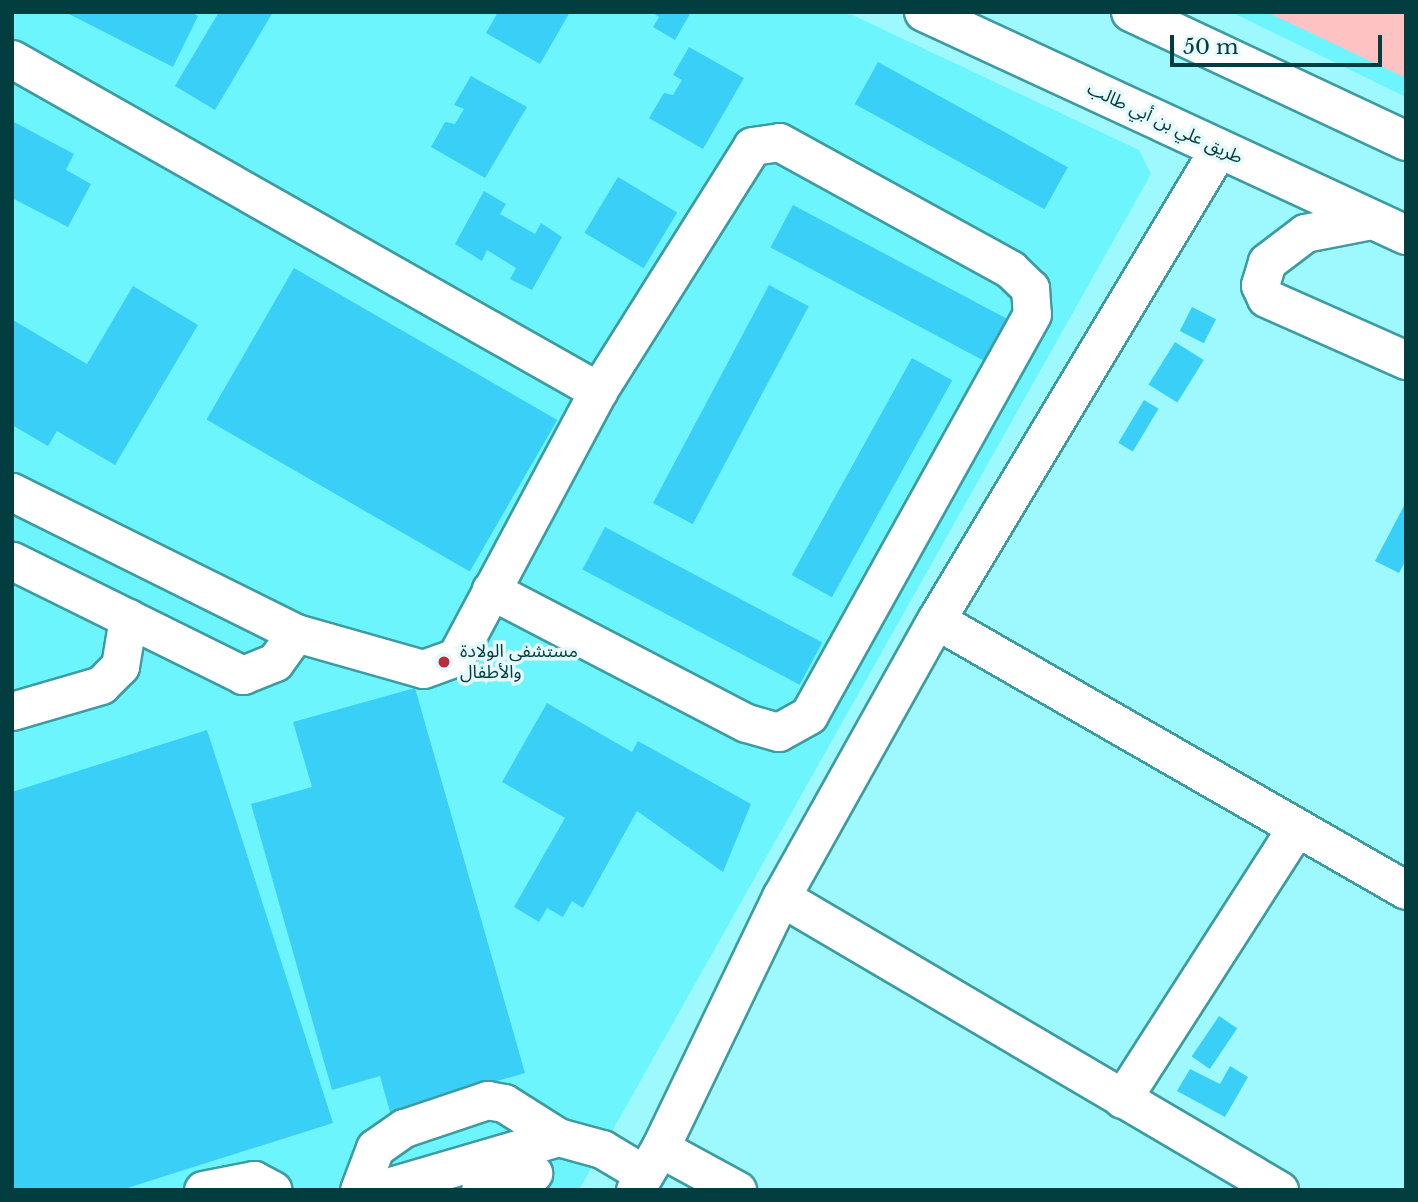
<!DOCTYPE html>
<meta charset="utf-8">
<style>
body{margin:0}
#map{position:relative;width:1418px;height:1202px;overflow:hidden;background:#9ef9ff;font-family:"Libre Baskerville","Noto Sans Arabic",serif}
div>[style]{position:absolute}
.built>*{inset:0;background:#6cf5fd}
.green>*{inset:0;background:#fdc2c1}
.building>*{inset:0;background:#3acff6;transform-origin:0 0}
.roads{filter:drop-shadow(2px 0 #3d9ba1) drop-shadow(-2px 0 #3d9ba1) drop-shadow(0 2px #3d9ba1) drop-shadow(0 -2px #3d9ba1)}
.minor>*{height:37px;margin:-18.5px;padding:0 18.5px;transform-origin:18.5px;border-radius:18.5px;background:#fff}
.major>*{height:38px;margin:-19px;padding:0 19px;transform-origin:19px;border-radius:19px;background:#fff}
.dots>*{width:19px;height:19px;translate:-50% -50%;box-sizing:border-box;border:4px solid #e5f9fa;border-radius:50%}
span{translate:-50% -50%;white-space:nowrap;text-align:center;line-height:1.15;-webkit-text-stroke:7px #e5f9fa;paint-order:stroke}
.street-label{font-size:18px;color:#023d40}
.poi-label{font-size:18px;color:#023d40}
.left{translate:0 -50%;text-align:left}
.frame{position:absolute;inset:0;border:14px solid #023d40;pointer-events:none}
.scale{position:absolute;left:1170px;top:35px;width:212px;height:32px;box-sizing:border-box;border:4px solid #023d40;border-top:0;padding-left:9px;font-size:21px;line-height:24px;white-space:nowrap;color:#023d40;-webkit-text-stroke:5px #e5f9fa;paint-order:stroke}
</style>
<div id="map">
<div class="built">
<i style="clip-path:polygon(12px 12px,846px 12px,1139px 150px,1151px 174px,579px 1190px,12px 1190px)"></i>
<i style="clip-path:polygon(1231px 12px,1406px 12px,1406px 97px)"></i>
</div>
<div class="green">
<i style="clip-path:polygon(1267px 12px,1406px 12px,1406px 78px)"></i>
</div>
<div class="building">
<i style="clip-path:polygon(65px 12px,191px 12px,198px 16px,173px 67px)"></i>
<i style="clip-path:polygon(219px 12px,273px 12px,215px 110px,175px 86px)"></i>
<i style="clip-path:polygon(498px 12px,570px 12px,540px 64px,486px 33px)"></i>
<i style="clip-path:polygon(651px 12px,691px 12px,675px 40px,653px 27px,659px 17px)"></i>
<i style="clip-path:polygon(689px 47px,744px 78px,703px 149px,649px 118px,664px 93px,673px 95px,682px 80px,673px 75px)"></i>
<i style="left:878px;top:62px;width:217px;height:48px;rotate:29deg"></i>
<i style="clip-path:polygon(471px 76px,527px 107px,485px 178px,431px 147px,445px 122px,455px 124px,464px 109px,454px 105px)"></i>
<i style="clip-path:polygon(12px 121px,74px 154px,66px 170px,91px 184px,68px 227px,12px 198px)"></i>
<i style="left:618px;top:177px;width:69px;height:65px;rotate:31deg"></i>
<i style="clip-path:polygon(484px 191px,506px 204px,500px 214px,535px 234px,541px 223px,562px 237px,532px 290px,510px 279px,516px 268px,487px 250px,482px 261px,455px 244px)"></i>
<i style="left:793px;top:205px;width:246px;height:48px;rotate:28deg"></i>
<i style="left:294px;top:268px;width:304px;height:175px;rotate:30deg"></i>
<i style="left:769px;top:285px;width:45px;height:247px;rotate:28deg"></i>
<i style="clip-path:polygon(133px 286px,198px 325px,115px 465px,57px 431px,48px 446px,12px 425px,13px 320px,87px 364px)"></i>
<i style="left:1192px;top:307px;width:27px;height:27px;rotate:27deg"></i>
<i style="left:1175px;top:342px;width:34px;height:50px;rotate:32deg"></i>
<i style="left:912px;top:358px;width:46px;height:248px;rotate:29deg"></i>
<i style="left:1144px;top:400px;width:17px;height:50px;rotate:31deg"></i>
<i style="clip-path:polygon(1406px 502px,1406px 560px,1399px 573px,1375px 561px)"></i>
<i style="left:605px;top:527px;width:246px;height:48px;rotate:28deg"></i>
<i style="clip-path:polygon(415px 688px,525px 1073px,390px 1112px,380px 1076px,332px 1090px,251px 804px,312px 787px,293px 722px)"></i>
<i style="clip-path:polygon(547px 703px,632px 752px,638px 741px,751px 804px,723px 872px,637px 811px,583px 908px,572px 901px,563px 917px,547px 908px,539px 922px,514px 907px,565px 818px,502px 782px)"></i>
<i style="clip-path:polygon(207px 730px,333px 1123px,121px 1190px,12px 1190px,12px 792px)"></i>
<i style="left:1219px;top:1016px;width:22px;height:49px;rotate:34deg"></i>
<i style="clip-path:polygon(1230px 1066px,1248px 1077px,1225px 1117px,1177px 1091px,1190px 1069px,1220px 1084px)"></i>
</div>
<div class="roads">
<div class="minor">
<i style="left:12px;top:59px;width:674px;rotate:29.53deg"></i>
<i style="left:598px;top:391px;width:289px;rotate:-57.8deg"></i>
<i style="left:752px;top:146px;width:27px;rotate:-8deg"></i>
<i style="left:779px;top:142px;width:264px;rotate:28.8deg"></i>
<i style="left:1010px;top:269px;width:28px;rotate:44deg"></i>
<i style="left:1030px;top:288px;width:26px;rotate:86deg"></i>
<i style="left:1032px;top:314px;width:459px;rotate:119.1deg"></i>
<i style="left:809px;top:715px;width:35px;rotate:151deg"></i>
<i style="left:778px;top:732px;width:33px;rotate:-164deg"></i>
<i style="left:746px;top:723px;width:288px;rotate:-152.5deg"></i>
<i style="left:1371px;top:220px;width:67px;rotate:168.9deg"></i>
<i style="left:1305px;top:233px;width:48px;rotate:142.7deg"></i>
<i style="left:1267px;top:262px;width:24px;rotate:107deg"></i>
<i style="left:1260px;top:285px;width:14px;rotate:65deg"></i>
<i style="left:1266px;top:298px;width:153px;rotate:23.9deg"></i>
<i style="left:12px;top:492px;width:317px;rotate:26.4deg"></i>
<i style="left:296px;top:633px;width:36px;rotate:126deg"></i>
<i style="left:275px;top:662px;width:35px;rotate:158deg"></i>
<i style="left:243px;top:675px;width:258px;rotate:-153.7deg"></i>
<i style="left:936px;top:620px;width:542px;rotate:29.88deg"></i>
<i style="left:296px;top:633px;width:132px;rotate:15.8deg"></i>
<i style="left:423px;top:669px;width:35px;rotate:-20deg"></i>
<i style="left:456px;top:657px;width:302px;rotate:-61.9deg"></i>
<i style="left:12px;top:711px;width:93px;rotate:-16.3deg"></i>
<i style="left:101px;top:685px;width:27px;rotate:-45deg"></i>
<i style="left:120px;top:666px;width:49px;rotate:-80.5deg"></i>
<i style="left:781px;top:897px;width:578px;rotate:30.47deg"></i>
<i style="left:1122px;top:1099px;width:322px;rotate:-57.3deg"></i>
<i style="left:660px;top:1148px;width:88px;rotate:28.6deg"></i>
<i style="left:203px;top:1190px;width:52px;rotate:-11.1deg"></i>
<i style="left:254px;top:1180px;width:21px;rotate:28deg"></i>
<i style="left:359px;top:1190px;width:45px;rotate:-69.1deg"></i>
<i style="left:375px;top:1148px;width:35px;rotate:-35deg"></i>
<i style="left:404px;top:1128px;width:88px;rotate:-18.6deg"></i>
<i style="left:487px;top:1100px;width:17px;rotate:10deg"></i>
<i style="left:504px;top:1103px;width:64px;rotate:32.2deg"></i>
<i style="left:377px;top:1190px;width:189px;rotate:-16.3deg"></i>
<i style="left:558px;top:1137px;width:46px;rotate:15.3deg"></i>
<i style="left:602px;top:1149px;width:49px;rotate:30.8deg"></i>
<i style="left:480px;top:1190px;width:56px;rotate:-17.8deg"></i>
<i style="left:635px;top:1190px;width:49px;rotate:-59.2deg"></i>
<i style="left:660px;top:1148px;width:279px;rotate:-64.3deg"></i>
<i style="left:781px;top:897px;width:317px;rotate:-60.8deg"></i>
<i style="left:936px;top:620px;width:550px;rotate:-59.05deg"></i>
</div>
<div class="major">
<i style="left:924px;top:12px;width:531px;rotate:24.83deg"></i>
<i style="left:1131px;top:12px;width:304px;rotate:25.1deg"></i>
</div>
</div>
<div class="dots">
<i style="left:444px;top:662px;background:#bd2c3c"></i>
</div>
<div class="street-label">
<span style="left:1165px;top:123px;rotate:25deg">طريق علي بن أبي طالب</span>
</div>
<div class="poi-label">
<span class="left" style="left:460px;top:662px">مستشفى الولادة<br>والأطفال</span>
</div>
<div class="frame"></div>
<div class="scale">50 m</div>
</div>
